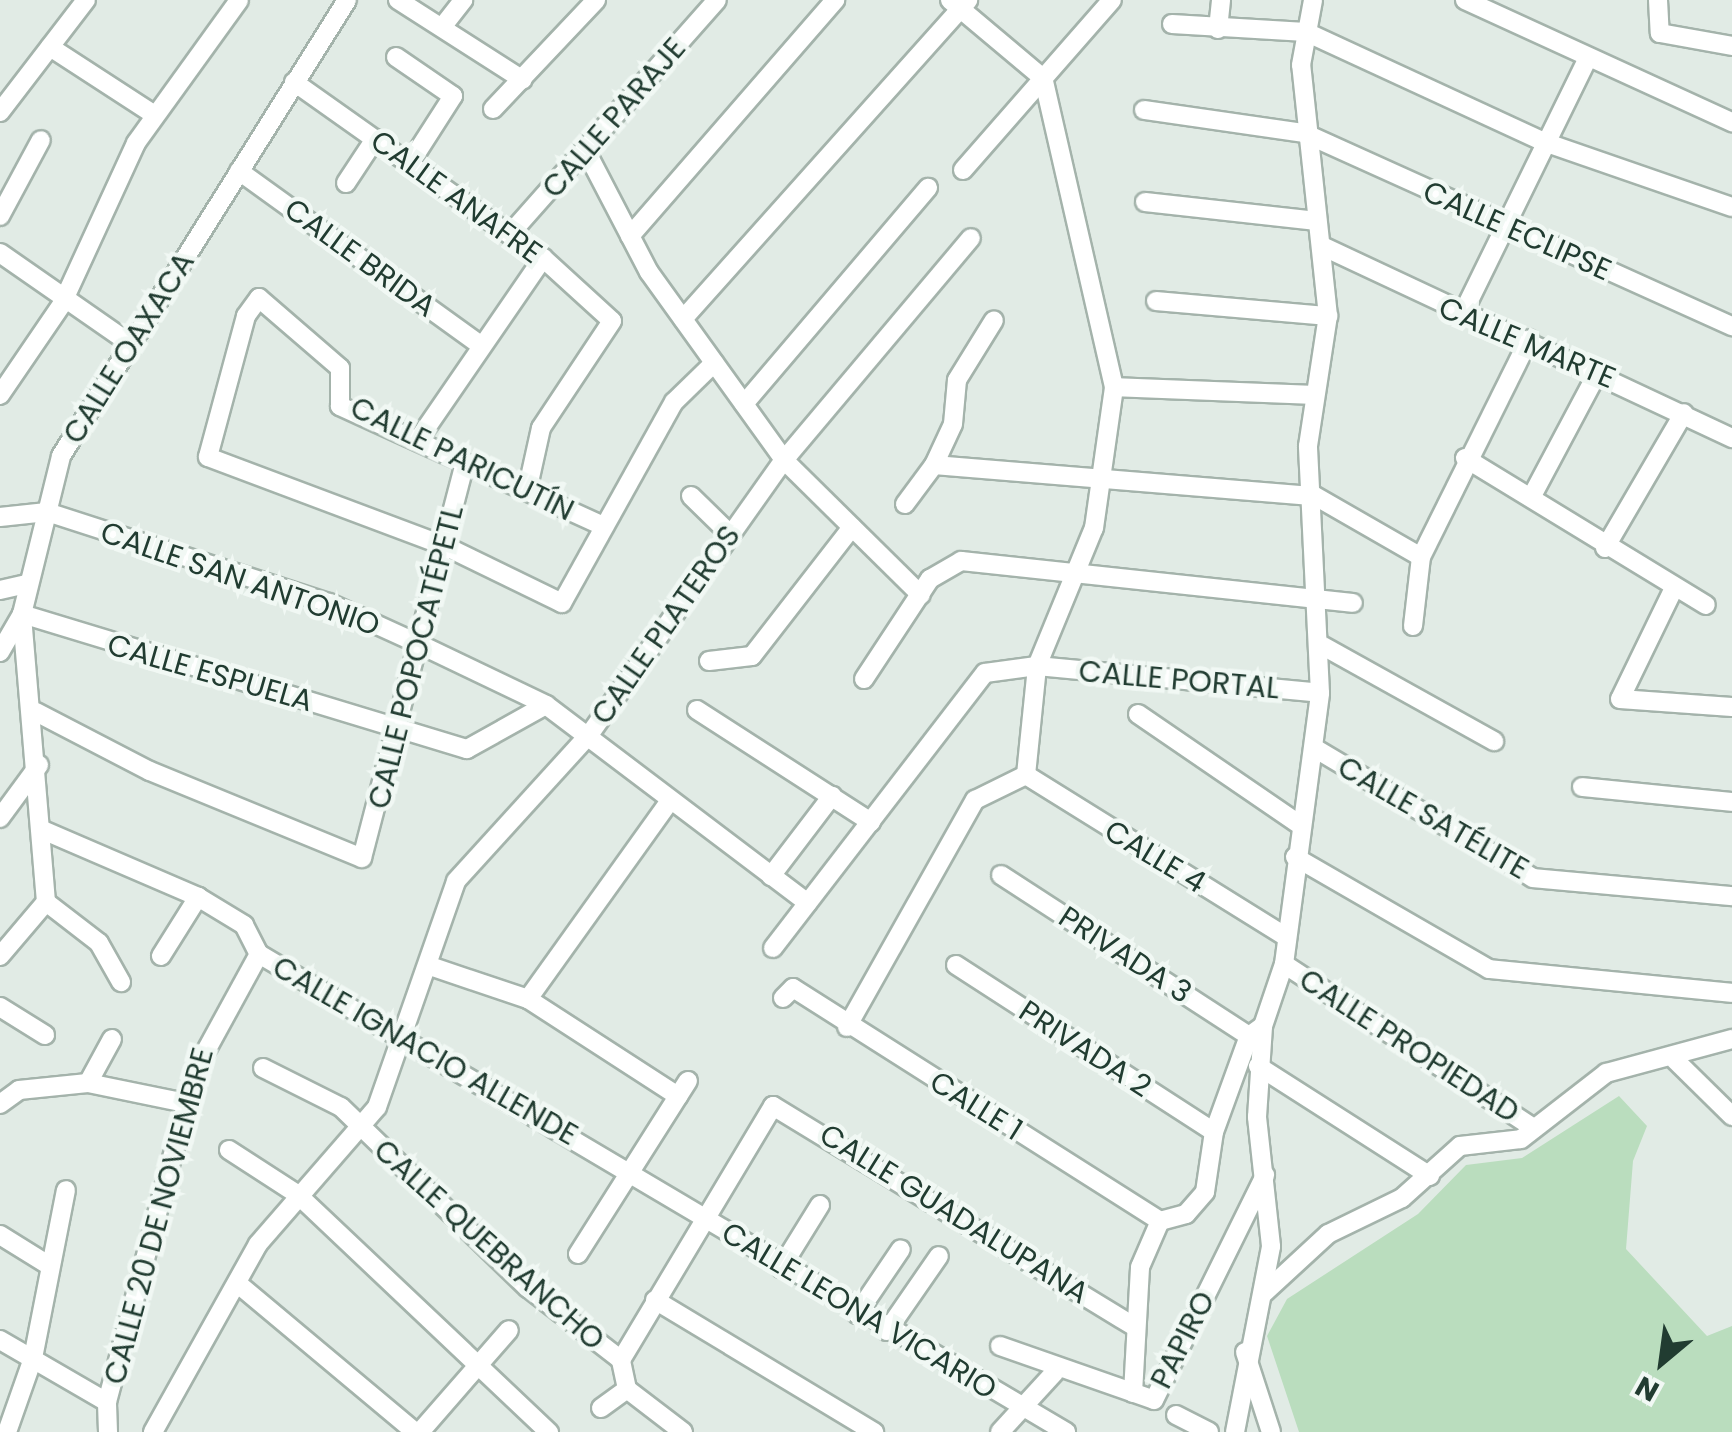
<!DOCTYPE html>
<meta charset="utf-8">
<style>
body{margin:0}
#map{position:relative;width:1732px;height:1432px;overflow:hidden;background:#e1ebe5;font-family:Poppins,sans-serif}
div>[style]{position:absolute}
.green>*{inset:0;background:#baddbe}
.roads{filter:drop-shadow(2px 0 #a4b3ab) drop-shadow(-2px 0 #a4b3ab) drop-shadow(0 2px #a4b3ab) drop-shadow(0 -2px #a4b3ab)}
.minor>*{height:18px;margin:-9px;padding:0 9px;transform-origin:9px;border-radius:9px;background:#fff}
span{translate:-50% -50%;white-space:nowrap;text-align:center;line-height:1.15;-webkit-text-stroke:9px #f1f8f4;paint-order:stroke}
.street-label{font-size:30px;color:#213c31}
.north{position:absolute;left:1612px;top:1312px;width:100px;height:100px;-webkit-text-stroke:8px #f1f8f4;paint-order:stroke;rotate:209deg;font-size:28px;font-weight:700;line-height:40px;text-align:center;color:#213c31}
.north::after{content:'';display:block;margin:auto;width:35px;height:45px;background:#213c31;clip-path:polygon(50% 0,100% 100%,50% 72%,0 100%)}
</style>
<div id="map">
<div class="green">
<i style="clip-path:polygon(1619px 1096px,1647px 1126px,1633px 1161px,1626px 1249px,1707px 1336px,1732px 1326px,1732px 1432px,1299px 1432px,1267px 1336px,1287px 1299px,1418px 1214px,1466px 1165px,1522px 1158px)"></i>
</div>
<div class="roads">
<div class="minor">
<i style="left:398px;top:0;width:148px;rotate:32.6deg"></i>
<i style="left:950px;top:0;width:121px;rotate:40deg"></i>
<i style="left:1465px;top:0;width:294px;rotate:24.6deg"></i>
<i style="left:1658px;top:0;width:33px;rotate:87deg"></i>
<i style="left:1660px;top:33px;width:73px;rotate:10.2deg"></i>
<i style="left:1172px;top:24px;width:134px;rotate:3.4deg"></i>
<i style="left:1306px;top:32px;width:262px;rotate:24.8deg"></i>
<i style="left:1544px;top:142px;width:199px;rotate:19.1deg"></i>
<i style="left:443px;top:26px;width:33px;rotate:-52deg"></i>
<i style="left:1218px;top:29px;width:29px;rotate:-84deg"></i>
<i style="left:50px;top:47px;width:123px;rotate:33deg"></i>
<i style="left:396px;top:57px;width:69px;rotate:34.4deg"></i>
<i style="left:453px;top:96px;width:80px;rotate:122.7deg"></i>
<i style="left:294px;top:82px;width:305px;rotate:35.3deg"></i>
<i style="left:543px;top:258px;width:93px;rotate:42.4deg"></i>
<i style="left:612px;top:321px;width:128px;rotate:123.6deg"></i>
<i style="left:541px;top:428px;width:65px;rotate:102.5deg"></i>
<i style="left:493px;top:109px;width:150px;rotate:-46.6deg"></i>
<i style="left:1144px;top:110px;width:162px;rotate:8.2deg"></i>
<i style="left:1304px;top:133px;width:470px;rotate:24.3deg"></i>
<i style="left:0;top:112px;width:141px;rotate:-52.5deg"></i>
<i style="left:587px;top:153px;width:134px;rotate:62.5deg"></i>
<i style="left:649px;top:272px;width:231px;rotate:54.3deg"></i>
<i style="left:784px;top:460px;width:192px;rotate:44.6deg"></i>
<i style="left:963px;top:170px;width:226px;rotate:-48.8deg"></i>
<i style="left:239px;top:171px;width:299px;rotate:35.8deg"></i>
<i style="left:346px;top:183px;width:53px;rotate:-56.6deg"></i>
<i style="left:1145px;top:202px;width:173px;rotate:6.3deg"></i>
<i style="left:0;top:216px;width:86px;rotate:-61.7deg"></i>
<i style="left:510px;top:234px;width:312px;rotate:-48.5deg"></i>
<i style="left:630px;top:236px;width:313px;rotate:-49deg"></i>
<i style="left:1322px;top:246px;width:453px;rotate:25.1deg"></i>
<i style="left:0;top:253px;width:160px;rotate:34.8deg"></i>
<i style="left:1156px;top:301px;width:173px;rotate:5deg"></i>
<i style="left:1461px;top:317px;width:288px;rotate:-63.9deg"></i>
<i style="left:683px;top:319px;width:428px;rotate:-48.2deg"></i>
<i style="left:1114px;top:387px;width:199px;rotate:2.3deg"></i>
<i style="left:0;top:395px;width:110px;rotate:-55.7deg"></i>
<i style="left:62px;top:304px;width:177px;rotate:-65.3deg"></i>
<i style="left:136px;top:143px;width:176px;rotate:-54.2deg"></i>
<i style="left:744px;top:404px;width:284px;rotate:-49.6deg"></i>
<i style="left:418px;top:440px;width:221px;rotate:-55.5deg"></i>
<i style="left:1465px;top:458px;width:282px;rotate:31.4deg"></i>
<i style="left:934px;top:465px;width:382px;rotate:4.7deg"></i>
<i style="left:1315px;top:496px;width:122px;rotate:29.9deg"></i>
<i style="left:1533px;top:494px;width:138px;rotate:-62deg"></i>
<i style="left:691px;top:496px;width:54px;rotate:44.3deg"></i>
<i style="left:905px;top:504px;width:49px;rotate:-53.4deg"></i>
<i style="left:934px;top:465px;width:45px;rotate:-65.1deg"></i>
<i style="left:953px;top:424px;width:44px;rotate:-84.8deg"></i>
<i style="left:957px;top:380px;width:70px;rotate:-58.3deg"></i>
<i style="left:0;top:517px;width:47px;rotate:-6.1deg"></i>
<i style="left:47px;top:512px;width:296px;rotate:17.9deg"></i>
<i style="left:329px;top:603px;width:101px;rotate:24.5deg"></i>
<i style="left:421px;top:645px;width:139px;rotate:25.6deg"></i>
<i style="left:546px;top:705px;width:328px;rotate:37.1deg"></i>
<i style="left:601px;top:525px;width:287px;rotate:-155.5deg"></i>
<i style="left:340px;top:406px;width:38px;rotate:-90deg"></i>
<i style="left:340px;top:368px;width:107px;rotate:-139.2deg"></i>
<i style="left:259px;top:298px;width:22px;rotate:126deg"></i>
<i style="left:246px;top:316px;width:146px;rotate:105.1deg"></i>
<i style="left:208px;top:457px;width:253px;rotate:20.6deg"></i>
<i style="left:445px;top:546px;width:130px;rotate:26deg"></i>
<i style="left:562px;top:603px;width:230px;rotate:-60.9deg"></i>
<i style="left:674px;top:402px;width:56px;rotate:-44.3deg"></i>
<i style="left:1605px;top:548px;width:156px;rotate:-59.7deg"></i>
<i style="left:1674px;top:588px;width:123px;rotate:115.9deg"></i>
<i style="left:1620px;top:699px;width:112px;rotate:4.1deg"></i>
<i style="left:0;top:590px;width:26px;rotate:-13deg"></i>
<i style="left:22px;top:614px;width:465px;rotate:16.9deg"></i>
<i style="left:467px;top:749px;width:90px;rotate:-29.1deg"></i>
<i style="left:1413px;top:626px;width:69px;rotate:-83.4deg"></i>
<i style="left:1421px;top:557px;width:243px;rotate:-63.6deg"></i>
<i style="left:1323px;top:646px;width:196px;rotate:29.1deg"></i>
<i style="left:0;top:652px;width:44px;rotate:-59.9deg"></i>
<i style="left:709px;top:661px;width:43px;rotate:-6.6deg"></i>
<i style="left:752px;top:656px;width:163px;rotate:-52.2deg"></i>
<i style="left:864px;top:679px;width:120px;rotate:-56.6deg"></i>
<i style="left:930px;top:579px;width:36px;rotate:-30deg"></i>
<i style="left:961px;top:561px;width:394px;rotate:6.1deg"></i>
<i style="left:697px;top:710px;width:207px;rotate:32.8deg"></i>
<i style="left:36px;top:712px;width:128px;rotate:27.4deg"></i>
<i style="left:150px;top:771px;width:229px;rotate:22.3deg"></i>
<i style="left:362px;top:858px;width:408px;rotate:-75.4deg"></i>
<i style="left:1138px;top:714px;width:193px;rotate:34.4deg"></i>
<i style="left:1316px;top:749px;width:252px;rotate:30.7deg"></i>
<i style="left:1533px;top:878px;width:200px;rotate:5.2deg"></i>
<i style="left:1026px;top:775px;width:306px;rotate:31.9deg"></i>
<i style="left:1582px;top:787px;width:151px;rotate:5.7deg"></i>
<i style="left:0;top:818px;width:66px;rotate:-53.7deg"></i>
<i style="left:45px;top:831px;width:167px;rotate:23.3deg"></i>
<i style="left:198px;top:897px;width:54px;rotate:31.3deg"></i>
<i style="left:244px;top:925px;width:33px;rotate:63deg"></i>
<i style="left:259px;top:954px;width:938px;rotate:30.64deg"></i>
<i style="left:1295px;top:857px;width:224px;rotate:30deg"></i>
<i style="left:1489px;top:969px;width:244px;rotate:5.6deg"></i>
<i style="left:1001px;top:875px;width:296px;rotate:33deg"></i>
<i style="left:771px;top:876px;width:101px;rotate:-52.7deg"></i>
<i style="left:46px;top:902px;width:67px;rotate:37.7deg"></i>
<i style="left:99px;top:943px;width:45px;rotate:60.6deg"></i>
<i style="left:773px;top:948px;width:347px;rotate:-52.4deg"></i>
<i style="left:985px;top:673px;width:52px;rotate:-7.7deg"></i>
<i style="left:1037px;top:666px;width:284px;rotate:5.4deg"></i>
<i style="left:0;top:956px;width:71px;rotate:-49.6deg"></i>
<i style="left:46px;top:902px;width:289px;rotate:-94.8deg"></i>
<i style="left:22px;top:614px;width:163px;rotate:-76.1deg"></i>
<i style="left:61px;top:456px;width:538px;rotate:-57.9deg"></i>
<i style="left:161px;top:956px;width:70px;rotate:-57.9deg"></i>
<i style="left:1284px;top:964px;width:299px;rotate:33.3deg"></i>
<i style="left:956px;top:965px;width:307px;rotate:32.9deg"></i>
<i style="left:430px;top:966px;width:103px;rotate:18.6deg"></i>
<i style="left:528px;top:999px;width:179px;rotate:32.9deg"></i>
<i style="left:783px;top:998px;width:14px;rotate:-45deg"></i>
<i style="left:793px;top:988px;width:435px;rotate:32.4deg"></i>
<i style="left:528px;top:999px;width:244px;rotate:-54.4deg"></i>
<i style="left:0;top:1007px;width:53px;rotate:31.9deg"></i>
<i style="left:847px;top:1027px;width:261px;rotate:-60.6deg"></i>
<i style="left:975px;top:800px;width:57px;rotate:-26.1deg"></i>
<i style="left:1026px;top:775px;width:110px;rotate:-84.2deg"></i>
<i style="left:1037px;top:666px;width:149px;rotate:-67.6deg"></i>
<i style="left:1094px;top:528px;width:142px;rotate:-81.9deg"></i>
<i style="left:1114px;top:387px;width:317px;rotate:-102.9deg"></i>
<i style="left:1675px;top:1060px;width:80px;rotate:44.5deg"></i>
<i style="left:1258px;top:1066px;width:204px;rotate:32.6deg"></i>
<i style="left:263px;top:1068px;width:87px;rotate:26.6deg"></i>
<i style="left:341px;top:1107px;width:260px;rotate:44.1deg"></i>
<i style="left:528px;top:1288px;width:118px;rotate:37.7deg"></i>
<i style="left:88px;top:1083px;width:50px;rotate:-61.4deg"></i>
<i style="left:0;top:1104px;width:24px;rotate:-36deg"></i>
<i style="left:19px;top:1090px;width:69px;rotate:-5.8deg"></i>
<i style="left:88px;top:1083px;width:104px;rotate:11.6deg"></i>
<i style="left:229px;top:1150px;width:81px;rotate:32.9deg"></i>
<i style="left:297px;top:1194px;width:347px;rotate:43.4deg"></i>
<i style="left:0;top:1235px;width:59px;rotate:31.8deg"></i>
<i style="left:578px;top:1254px;width:205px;rotate:-57.6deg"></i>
<i style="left:781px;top:1268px;width:74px;rotate:-58.2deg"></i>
<i style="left:237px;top:1283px;width:232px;rotate:39.9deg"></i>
<i style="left:1263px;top:1294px;width:88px;rotate:-42.7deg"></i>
<i style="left:1328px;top:1234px;width:82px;rotate:-25.9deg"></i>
<i style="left:1402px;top:1198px;width:78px;rotate:-41.9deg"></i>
<i style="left:1460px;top:1146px;width:61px;rotate:-6.5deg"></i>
<i style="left:1521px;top:1139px;width:108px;rotate:-37.8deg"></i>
<i style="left:1606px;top:1073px;width:131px;rotate:-15.1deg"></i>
<i style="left:655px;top:1300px;width:256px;rotate:31.1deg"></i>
<i style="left:857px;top:1314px;width:78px;rotate:-55.9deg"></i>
<i style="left:887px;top:1331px;width:91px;rotate:-55.3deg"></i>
<i style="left:0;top:1340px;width:124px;rotate:30.1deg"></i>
<i style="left:1000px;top:1346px;width:163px;rotate:19.3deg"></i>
<i style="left:1154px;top:1400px;width:251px;rotate:-63.7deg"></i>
<i style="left:1245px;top:1352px;width:84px;rotate:72deg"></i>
<i style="left:1133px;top:1393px;width:126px;rotate:-86.8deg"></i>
<i style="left:1140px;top:1267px;width:50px;rotate:-66.5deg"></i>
<i style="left:1160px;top:1221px;width:27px;rotate:-15deg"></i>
<i style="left:1186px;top:1214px;width:29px;rotate:-49deg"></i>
<i style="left:1205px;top:1192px;width:61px;rotate:-81.5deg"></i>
<i style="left:1214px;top:1132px;width:102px;rotate:-70deg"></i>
<i style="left:1249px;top:1036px;width:17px;rotate:-36deg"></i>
<i style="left:601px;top:1408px;width:32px;rotate:-36deg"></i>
<i style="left:1176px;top:1415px;width:37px;rotate:27deg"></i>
<i style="left:7px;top:1432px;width:78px;rotate:-70.6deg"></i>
<i style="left:33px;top:1358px;width:171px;rotate:-78.9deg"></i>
<i style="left:108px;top:1432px;width:30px;rotate:-92deg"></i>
<i style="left:107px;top:1402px;width:342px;rotate:-75.1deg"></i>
<i style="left:195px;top:1071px;width:133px;rotate:-61.3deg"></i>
<i style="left:153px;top:1432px;width:215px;rotate:-60.8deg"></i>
<i style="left:258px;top:1244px;width:181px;rotate:-49deg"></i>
<i style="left:377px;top:1107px;width:239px;rotate:-70.7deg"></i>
<i style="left:456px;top:881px;width:197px;rotate:-47.7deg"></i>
<i style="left:589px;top:735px;width:337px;rotate:-54.7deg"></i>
<i style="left:784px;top:460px;width:290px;rotate:-49.9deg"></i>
<i style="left:420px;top:1432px;width:135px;rotate:-48.9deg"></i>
<i style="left:683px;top:1432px;width:71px;rotate:-142.5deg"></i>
<i style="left:627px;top:1389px;width:30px;rotate:-102deg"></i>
<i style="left:621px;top:1360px;width:296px;rotate:-59.1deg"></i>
<i style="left:773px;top:1106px;width:423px;rotate:31.4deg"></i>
<i style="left:1000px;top:1432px;width:81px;rotate:-47.5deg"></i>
<i style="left:1235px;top:1432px;width:189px;rotate:-79deg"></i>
<i style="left:1271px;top:1246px;width:130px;rotate:-96.2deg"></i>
<i style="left:1257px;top:1117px;width:91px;rotate:-86.2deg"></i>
<i style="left:1263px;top:1026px;width:65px;rotate:-71.3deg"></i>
<i style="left:1284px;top:964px;width:273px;rotate:-82.4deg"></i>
<i style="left:1320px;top:693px;width:247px;rotate:-92.8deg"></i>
<i style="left:1308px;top:446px;width:132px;rotate:-81.3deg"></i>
<i style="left:1328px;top:316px;width:252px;rotate:-96.1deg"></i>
<i style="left:1301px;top:65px;width:66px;rotate:-79.5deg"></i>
</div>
</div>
<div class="street-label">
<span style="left:614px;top:118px;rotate:-49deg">CALLE PARAJE</span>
<span style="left:456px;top:197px;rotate:36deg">CALLE ANAFRE</span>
<span style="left:1517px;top:231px;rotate:24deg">CALLE ECLIPSE</span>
<span style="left:360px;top:258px;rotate:36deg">CALLE BRIDA</span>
<span style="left:1527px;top:343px;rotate:23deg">CALLE MARTE</span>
<span style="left:129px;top:348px;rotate:-58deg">CALLE OAXACA</span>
<span style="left:462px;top:459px;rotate:26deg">CALLE PARICUTÍN</span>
<span style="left:240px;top:579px;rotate:19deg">CALLE SAN ANTONIO</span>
<span style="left:666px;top:625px;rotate:-55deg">CALLE PLATEROS</span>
<span style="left:416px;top:657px;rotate:-76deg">CALLE POPOCATÉPETL</span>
<span style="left:210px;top:673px;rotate:16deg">CALLE ESPUELA</span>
<span style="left:1179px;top:680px;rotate:5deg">CALLE PORTAL</span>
<span style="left:1433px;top:818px;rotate:30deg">CALLE SATÉLITE</span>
<span style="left:1155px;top:857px;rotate:31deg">CALLE 4</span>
<span style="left:1125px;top:955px;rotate:33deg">PRIVADA 3</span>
<span style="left:1409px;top:1046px;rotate:33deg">CALLE PROPIEDAD</span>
<span style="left:1085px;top:1049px;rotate:33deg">PRIVADA 2</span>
<span style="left:425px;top:1051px;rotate:30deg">CALLE IGNACIO ALLENDE</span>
<span style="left:976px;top:1106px;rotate:32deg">CALLE 1</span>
<span style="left:954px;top:1214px;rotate:32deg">CALLE GUADALUPANA</span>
<span style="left:159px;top:1216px;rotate:-75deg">CALLE 20 DE NOVIEMBRE</span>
<span style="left:489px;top:1245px;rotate:42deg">CALLE QUEBRANCHO</span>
<span style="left:859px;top:1311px;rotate:31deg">CALLE LEONA VICARIO</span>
<span style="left:1183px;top:1340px;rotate:-63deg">PAPIRO</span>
</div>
<div class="north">N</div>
</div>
